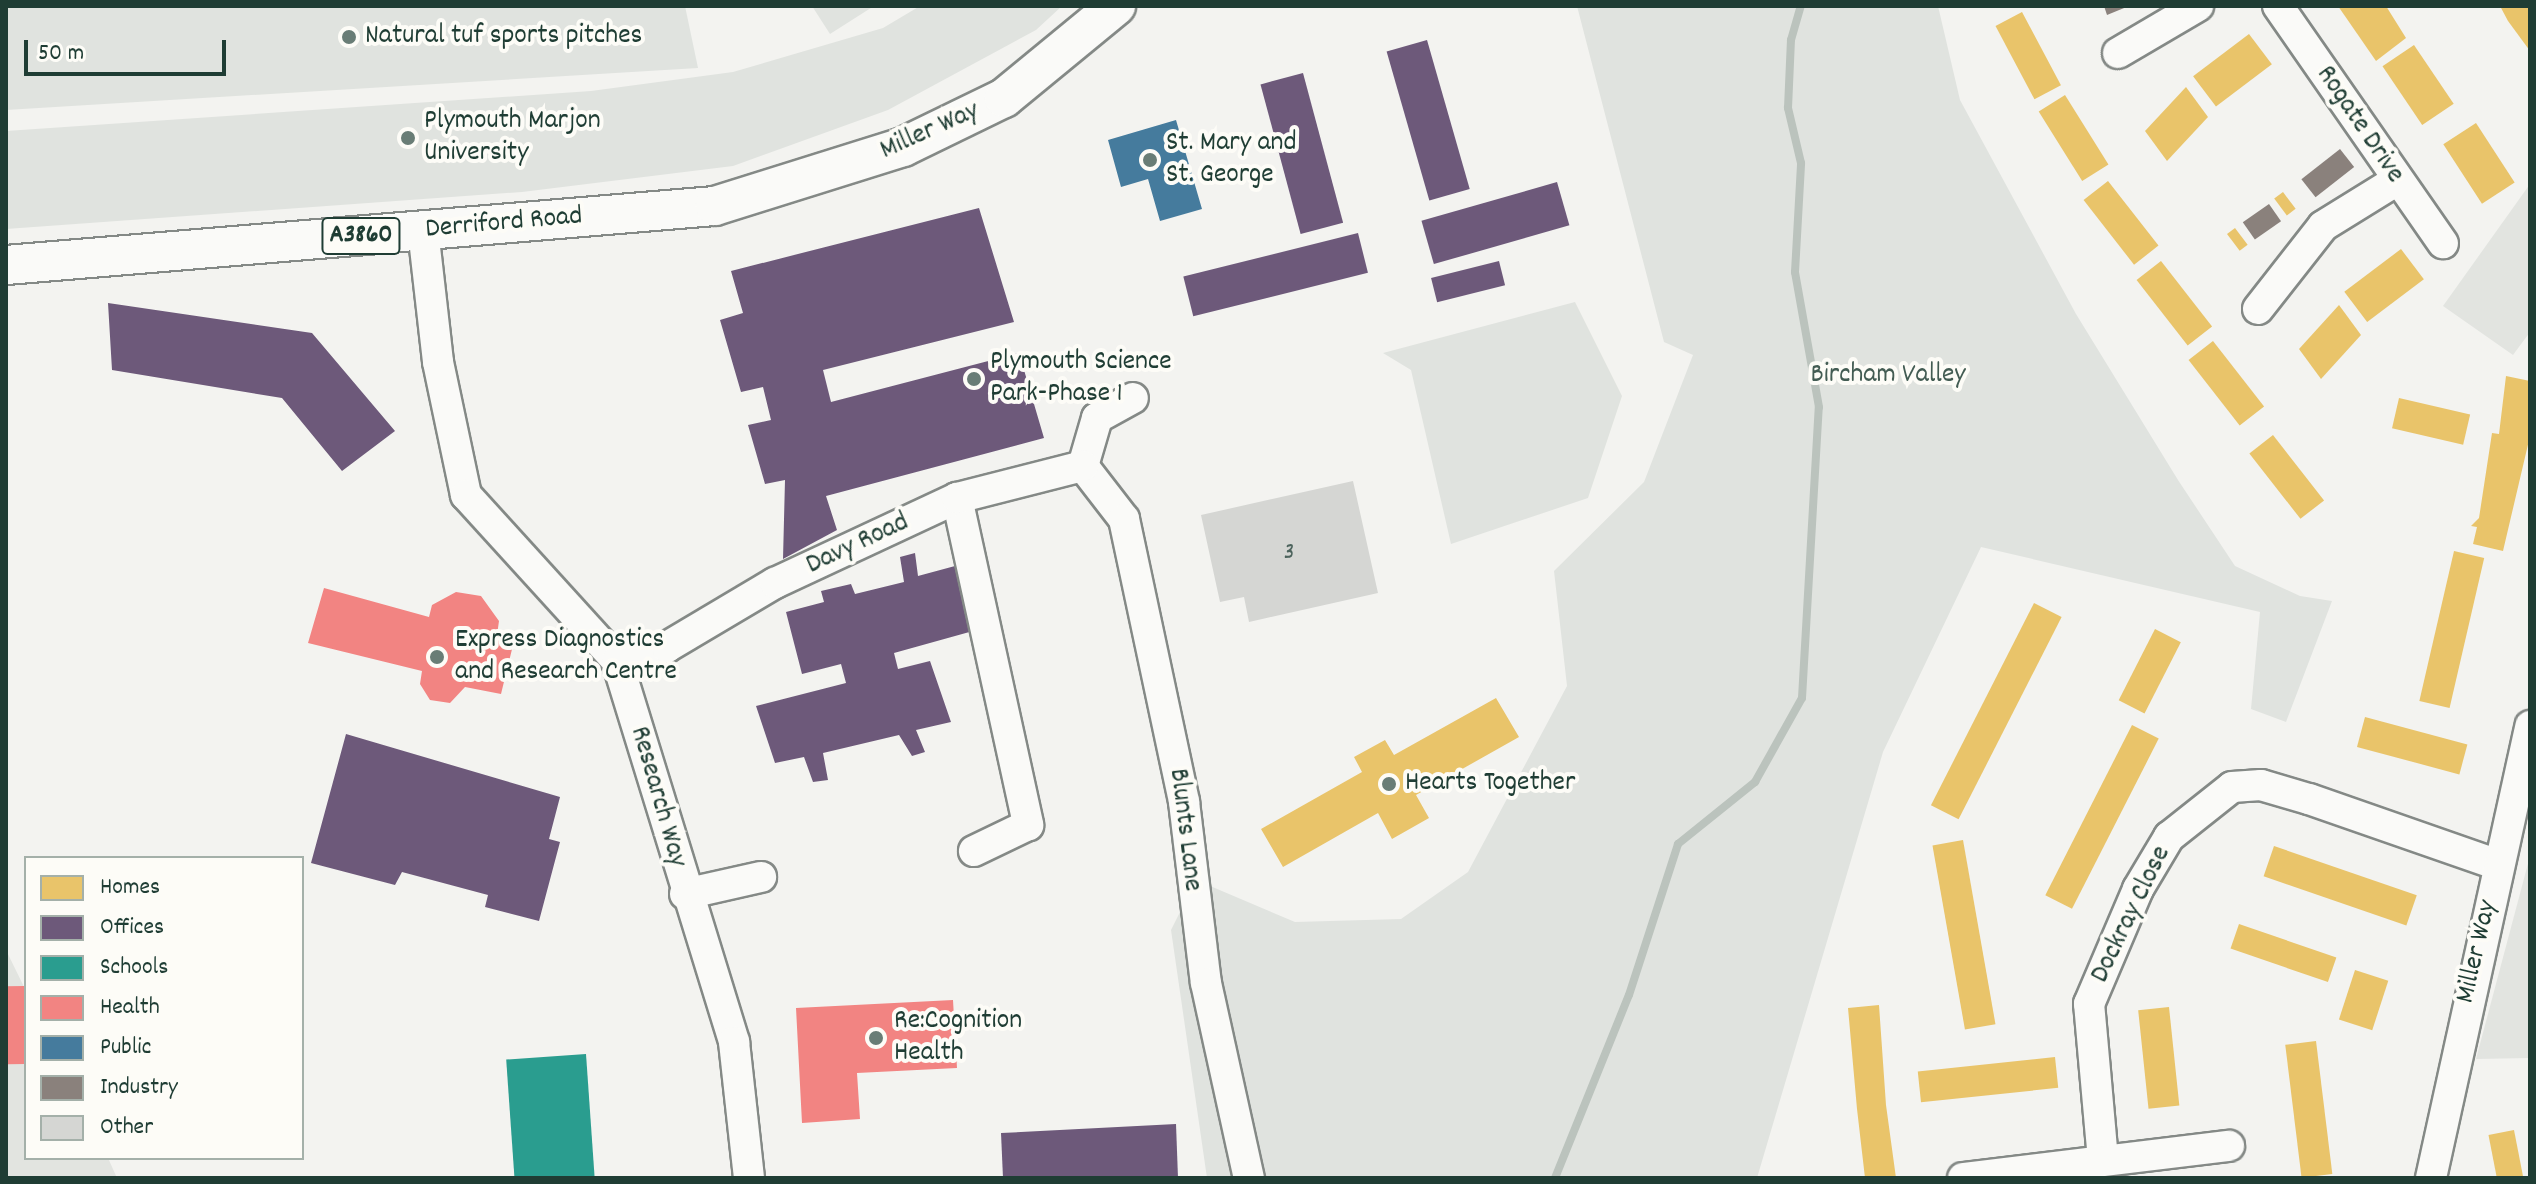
<!DOCTYPE html>
<style>
body{margin:0}
#map{position:relative;width:2536px;height:1184px;overflow:hidden;background:#f3f3f0;font-family:Dekko,sans-serif}
div>[style]{position:absolute}
.built>*{inset:0;background:#e2e4e0}
.green>*{inset:0;background:#e0e3df}
.homes>*{inset:0;background:#e9c46a;transform-origin:0 0}
.offices>*{inset:0;background:#6d597a;transform-origin:0 0}
.schools>*{inset:0;background:#2a9d8f;transform-origin:0 0}
.health>*{inset:0;background:#f28482;transform-origin:0 0}
.public>*{inset:0;background:#457b9d}
.industry>*{inset:0;background:#8a817c;transform-origin:0 0}
.stream>*{height:8px;margin:-4px;padding:0 4px;transform-origin:4px;border-radius:4px;background:#bbc3bd}
.building>*{inset:0;background:#d5d6d3}
.roads{filter:drop-shadow(2px 0 #848986) drop-shadow(-2px 0 #848986) drop-shadow(0 2px #848986) drop-shadow(0 -2px #848986)}
.minor>*{height:30px;margin:-15px;padding:0 15px;transform-origin:15px;border-radius:15px;background:#fafaf8}
.major>*{height:38px;margin:-19px;padding:0 19px;transform-origin:19px;border-radius:19px;background:#fafaf8}
.dots>*{width:22px;height:22px;translate:-50% -50%;box-sizing:border-box;border:4px solid #fdfcf7;border-radius:50%}
span{translate:-50% -50%;white-space:nowrap;text-align:center;line-height:1.15;-webkit-text-stroke:8px #fdfcf7;paint-order:stroke}
.number-label{font-size:24px;color:#4c635c}
.number-label span{-webkit-text-stroke-width:0}
.shield-label span{padding:2px 6px;background:#fdfcf7;border:2px solid;border-radius:6px;-webkit-text-stroke-width:0}
.shield-label{font-size:26px;color:#1f3d34;font-weight:700}
.poi-label{font-size:28px;color:#1f3d34}
.left{translate:0 -50%;text-align:left}
.street-label{font-size:28px;color:#1f3d34}
.park-label{font-size:28px;color:#435c53}
.frame{position:absolute;inset:0;border:8px solid #1f3d34;pointer-events:none}
.legend{position:absolute;left:24px;top:856px;width:280px;height:304px;box-sizing:border-box;background:#fdfcf7;border:2px solid #a4b0a9;margin:0;padding:10px 14px;list-style:none;font-size:24px;color:#1f3d34}
.legend li{display:flex;align-items:center;gap:16px;height:40px}
.legend b{width:40px;border:2px solid #a4b0a9}
.scale{position:absolute;left:24px;top:40px;width:202px;height:36px;box-sizing:border-box;border:4px solid #1f3d34;border-top:0;padding-left:10px;font-size:24px;line-height:28px;white-space:nowrap;color:#1f3d34;-webkit-text-stroke:6px #fdfcf7;paint-order:stroke}
</style>
<div id="map">
<div class="built">
<i style="clip-path:polygon(2530px 184px,2530px 332px,2513px 355px,2443px 306px)"></i>
<i style="clip-path:polygon(2530px 856px,2530px 1058px,2476px 1059px)"></i>
<i style="clip-path:polygon(6px 950px,26px 991px,26px 1158px,108px 1158px,117px 1178px,6px 1178px)"></i>
</div>
<div class="green">
<i style="clip-path:polygon(6px 6px,685px 6px,698px 68px,6px 110px)"></i>
<i style="clip-path:polygon(812px 6px,874px 6px,830px 34px)"></i>
<i style="clip-path:polygon(920px 6px,1062px 6px,1036px 30px,888px 110px,733px 166px,522px 192px,6px 229px,6px 131px,591px 91px,733px 72px,883px 28px)"></i>
<i style="clip-path:polygon(1577px 6px,1938px 6px,1960px 100px,2076px 314px,2178px 480px,2235px 566px,2300px 596px,2332px 601px,2286px 722px,2251px 709px,2260px 612px,1981px 547px,1883px 752px,1757px 1178px,1207px 1178px,1171px 930px,1196px 880px,1295px 922px,1401px 919px,1468px 872px,1567px 686px,1554px 571px,1644px 482px,1693px 355px,1664px 342px)"></i>
<i style="clip-path:polygon(1575px 302px,1622px 396px,1588px 498px,1451px 544px,1411px 370px,1383px 353px)"></i>
</div>
<div class="homes">
<i style="clip-path:polygon(2338px 6px,2386px 6px,2406px 38px,2376px 61px)"></i>
<i style="clip-path:polygon(2500px 6px,2530px 6px,2530px 51px,2508px 21px)"></i>
<i style="left:2022px;top:12px;width:83px;height:30px;rotate:62deg"></i>
<i style="left:2249px;top:34px;width:38px;height:70px;rotate:53deg"></i>
<i style="left:2414px;top:45px;width:71px;height:38px;rotate:56deg"></i>
<i style="clip-path:polygon(2186px 87px,2208px 117px,2167px 161px,2145px 131px)"></i>
<i style="left:2065px;top:95px;width:82px;height:31px;rotate:58deg"></i>
<i style="left:2476px;top:123px;width:71px;height:39px;rotate:57deg"></i>
<i style="left:2108px;top:181px;width:82px;height:31px;rotate:52deg"></i>
<i style="left:2283px;top:192px;width:21px;height:11px;rotate:53deg"></i>
<i style="left:2235px;top:228px;width:21px;height:10px;rotate:53deg"></i>
<i style="left:2401px;top:249px;width:38px;height:71px;rotate:53deg"></i>
<i style="left:2161px;top:261px;width:83px;height:31px;rotate:52deg"></i>
<i style="clip-path:polygon(2339px 305px,2361px 335px,2321px 379px,2299px 349px)"></i>
<i style="left:2213px;top:341px;width:83px;height:31px;rotate:52deg"></i>
<i style="clip-path:polygon(2506px 376px,2530px 381px,2530px 436px,2503px 551px,2473px 544px,2477px 527px,2471px 526px,2479px 518px,2492px 433px,2499px 434px)"></i>
<i style="left:2399px;top:398px;width:73px;height:31px;rotate:13deg"></i>
<i style="left:2273px;top:435px;width:83px;height:30px;rotate:52deg"></i>
<i style="left:2454px;top:551px;width:31px;height:154px;rotate:13deg"></i>
<i style="left:2034px;top:603px;width:31px;height:227px;rotate:27deg"></i>
<i style="left:2155px;top:629px;width:29px;height:80px;rotate:27deg"></i>
<i style="clip-path:polygon(1496px 698px,1519px 737px,1416px 795px,1429px 818px,1392px 839px,1378px 813px,1283px 867px,1261px 829px,1362px 772px,1354px 757px,1385px 740px,1394px 755px)"></i>
<i style="left:2365px;top:717px;width:106px;height:31px;rotate:15deg"></i>
<i style="left:2132px;top:725px;width:30px;height:191px;rotate:27deg"></i>
<i style="left:1963px;top:840px;width:187px;height:31px;rotate:80deg"></i>
<i style="left:2274px;top:846px;width:151px;height:32px;rotate:19deg"></i>
<i style="left:2239px;top:924px;width:103px;height:26px;rotate:19deg"></i>
<i style="left:2355px;top:970px;width:35px;height:52px;rotate:18deg"></i>
<i style="clip-path:polygon(1879px 1005px,1886px 1105px,1896px 1178px,1865px 1178px,1857px 1109px,1848px 1008px)"></i>
<i style="left:2169px;top:1007px;width:99px;height:31px;rotate:84deg"></i>
<i style="left:2316px;top:1041px;width:134px;height:31px;rotate:83deg"></i>
<i style="left:2055px;top:1057px;width:31px;height:138px;rotate:84deg"></i>
<i style="left:2514px;top:1130px;width:49px;height:26px;rotate:79deg"></i>
</div>
<div class="offices">
<i style="left:1427px;top:40px;width:155px;height:42px;rotate:74deg"></i>
<i style="left:1303px;top:73px;width:155px;height:44px;rotate:75deg"></i>
<i style="left:1557px;top:182px;width:45px;height:141px;rotate:74deg"></i>
<i style="clip-path:polygon(979px 208px,1014px 322px,823px 370px,831px 402px,1019px 353px,1044px 438px,826px 496px,837px 530px,783px 559px,785px 480px,765px 484px,748px 425px,771px 420px,763px 387px,741px 392px,720px 320px,743px 313px,731px 271px)"></i>
<i style="left:1358px;top:233px;width:41px;height:180px;rotate:76deg"></i>
<i style="left:1499px;top:261px;width:25px;height:70px;rotate:76deg"></i>
<i style="clip-path:polygon(108px 303px,312px 333px,395px 431px,342px 471px,282px 398px,112px 370px)"></i>
<i style="clip-path:polygon(915px 553px,918px 576px,955px 566px,973px 631px,894px 653px,898px 669px,930px 661px,951px 722px,916px 730px,925px 752px,912px 756px,899px 735px,823px 753px,828px 780px,813px 782px,804px 757px,775px 763px,756px 706px,846px 683px,841px 664px,802px 674px,786px 612px,824px 602px,821px 591px,851px 584px,855px 594px,904px 582px,900px 557px)"></i>
<i style="clip-path:polygon(346px 734px,560px 797px,549px 839px,560px 842px,539px 921px,485px 907px,488px 895px,402px 872px,395px 885px,311px 863px)"></i>
<i style="clip-path:polygon(1176px 1124px,1178px 1178px,1003px 1178px,1001px 1133px)"></i>
</div>
<div class="schools">
<i style="left:586px;top:1054px;width:124px;height:80px;rotate:86deg"></i>
</div>
<div class="health">
<i style="clip-path:polygon(324px 588px,429px 617px,432px 605px,456px 592px,481px 596px,499px 621px,497px 635px,515px 637px,501px 694px,465px 687px,450px 703px,430px 700px,420px 684px,422px 671px,308px 643px)"></i>
<i style="left:24px;top:986px;width:78px;height:18px;rotate:89deg"></i>
<i style="clip-path:polygon(953px 1000px,957px 1068px,857px 1073px,860px 1119px,802px 1123px,796px 1008px)"></i>
</div>
<div class="public">
<i style="clip-path:polygon(1176px 120px,1202px 209px,1160px 221px,1148px 179px,1121px 187px,1108px 140px)"></i>
</div>
<div class="industry">
<i style="clip-path:polygon(2104px 6px,2129px 6px,2107px 15px)"></i>
<i style="left:2340px;top:149px;width:23px;height:49px;rotate:52deg"></i>
<i style="left:2269px;top:204px;width:21px;height:32px;rotate:55deg"></i>
</div>
<div class="stream">
<i style="left:1555px;top:1178px;width:197px;rotate:-68deg"></i>
<i style="left:1629px;top:995px;width:159px;rotate:-72deg"></i>
<i style="left:1678px;top:844px;width:99px;rotate:-38.8deg"></i>
<i style="left:1755px;top:782px;width:96px;rotate:-60.8deg"></i>
<i style="left:1802px;top:698px;width:291px;rotate:-86.7deg"></i>
<i style="left:1819px;top:407px;width:137px;rotate:-100.1deg"></i>
<i style="left:1795px;top:272px;width:109px;rotate:-86.8deg"></i>
<i style="left:1801px;top:163px;width:57px;rotate:-103.3deg"></i>
<i style="left:1788px;top:108px;width:68px;rotate:-87.5deg"></i>
<i style="left:1791px;top:40px;width:35px;rotate:-74deg"></i>
</div>
<div class="building">
<i style="clip-path:polygon(1353px 481px,1378px 593px,1249px 622px,1244px 597px,1220px 602px,1201px 515px)"></i>
</div>
<div class="roads">
<div class="minor">
<i style="left:2278px;top:6px;width:289px;rotate:55.2deg"></i>
<i style="left:2118px;top:53px;width:93px;rotate:-30.4deg"></i>
<i style="left:423px;top:230px;width:133px;rotate:83.5deg"></i>
<i style="left:438px;top:362px;width:136px;rotate:78.1deg"></i>
<i style="left:466px;top:495px;width:224px;rotate:47.7deg"></i>
<i style="left:617px;top:661px;width:399px;rotate:72.9deg"></i>
<i style="left:734px;top:1042px;width:137px;rotate:83.7deg"></i>
<i style="left:2258px;top:309px;width:105px;rotate:-51.9deg"></i>
<i style="left:2323px;top:226px;width:86px;rotate:-31.7deg"></i>
<i style="left:1083px;top:466px;width:67px;rotate:52.3deg"></i>
<i style="left:1124px;top:519px;width:289px;rotate:78deg"></i>
<i style="left:1184px;top:802px;width:182px;rotate:83.1deg"></i>
<i style="left:1206px;top:983px;width:200px;rotate:77.6deg"></i>
<i style="left:1083px;top:466px;width:50px;rotate:-73.7deg"></i>
<i style="left:1097px;top:418px;width:41px;rotate:-29.1deg"></i>
<i style="left:957px;top:498px;width:335px;rotate:77.7deg"></i>
<i style="left:1028px;top:825px;width:60px;rotate:154.3deg"></i>
<i style="left:617px;top:661px;width:52px;rotate:-15.6deg"></i>
<i style="left:667px;top:647px;width:126px;rotate:-30.7deg"></i>
<i style="left:775px;top:583px;width:201px;rotate:-25deg"></i>
<i style="left:957px;top:498px;width:130px;rotate:-14.3deg"></i>
<i style="left:685px;top:894px;width:78px;rotate:-12.6deg"></i>
<i style="left:2103px;top:1160px;width:157px;rotate:-95.1deg"></i>
<i style="left:2089px;top:1004px;width:125px;rotate:-66.9deg"></i>
<i style="left:2138px;top:889px;width:61px;rotate:-59.2deg"></i>
<i style="left:2169px;top:837px;width:80px;rotate:-38.4deg"></i>
<i style="left:2232px;top:787px;width:29px;rotate:-4deg"></i>
<i style="left:2261px;top:785px;width:50px;rotate:16.3deg"></i>
<i style="left:2309px;top:799px;width:201px;rotate:19.2deg"></i>
<i style="left:1963px;top:1178px;width:268px;rotate:-6.9deg"></i>
<i style="left:2431px;top:1178px;width:463px;rotate:-77.6deg"></i>
</div>
<div class="major">
<i style="left:6px;top:265px;width:711px;rotate:-4.76deg"></i>
<i style="left:715px;top:206px;width:197px;rotate:-17.4deg"></i>
<i style="left:903px;top:147px;width:112px;rotate:-25.9deg"></i>
<i style="left:1004px;top:98px;width:145px;rotate:-39.4deg"></i>
</div>
</div>
<div class="dots">
<i style="left:349px;top:37px;background:#697d76"></i>
<i style="left:408px;top:138px;background:#697d76"></i>
<i style="left:1150px;top:160px;background:#697d76"></i>
<i style="left:974px;top:379px;background:#697d76"></i>
<i style="left:437px;top:657px;background:#697d76"></i>
<i style="left:1389px;top:784px;background:#697d76"></i>
<i style="left:876px;top:1038px;background:#697d76"></i>
</div>
<div class="number-label">
<span style="left:1289px;top:554px">3</span>
</div>
<div class="shield-label">
<span style="left:361px;top:236px">A3860</span>
</div>
<div class="poi-label">
<span class="left" style="left:365px;top:37px">Natural tuf sports pitches</span>
<span class="left" style="left:424px;top:138px">Plymouth Marjon<br>University</span>
<span class="left" style="left:1166px;top:160px">St. Mary and<br>St. George</span>
<span class="left" style="left:990px;top:379px">Plymouth Science<br>Park-Phase 1</span>
<span class="left" style="left:455px;top:657px">Express Diagnostics<br>and Research Centre</span>
<span class="left" style="left:1405px;top:784px">Hearts Together</span>
<span class="left" style="left:894px;top:1038px">Re:Cognition<br>Health</span>
</div>
<div class="street-label">
<span style="left:2359px;top:125px;rotate:56deg">Rogate Drive</span>
<span style="left:930px;top:132px;rotate:-24deg">Miller Way</span>
<span style="left:504px;top:224px;rotate:-5deg">Derriford Road</span>
<span style="left:858px;top:545px;rotate:-25deg">Davy Road</span>
<span style="left:657px;top:797px;rotate:74deg">Research Way</span>
<span style="left:1184px;top:830px;rotate:83deg">Blunts Lane</span>
<span style="left:2132px;top:915px;rotate:-64deg">Dockray Close</span>
<span style="left:2478px;top:952px;rotate:-77deg">Miller Way</span>
</div>
<div class="park-label">
<span style="left:1888px;top:376px">Bircham Valley</span>
</div>
<div class="frame"></div>
<ul class="legend">
<li><b style="height:22px;background:#e9c46a"></b>Homes</li>
<li><b style="height:22px;background:#6d597a"></b>Offices</li>
<li><b style="height:22px;background:#2a9d8f"></b>Schools</li>
<li><b style="height:22px;background:#f28482"></b>Health</li>
<li><b style="height:22px;background:#457b9d"></b>Public</li>
<li><b style="height:22px;background:#8a817c"></b>Industry</li>
<li><b style="height:22px;background:#d5d6d3"></b>Other</li>
</ul>
<div class="scale">50 m</div>
</div>
